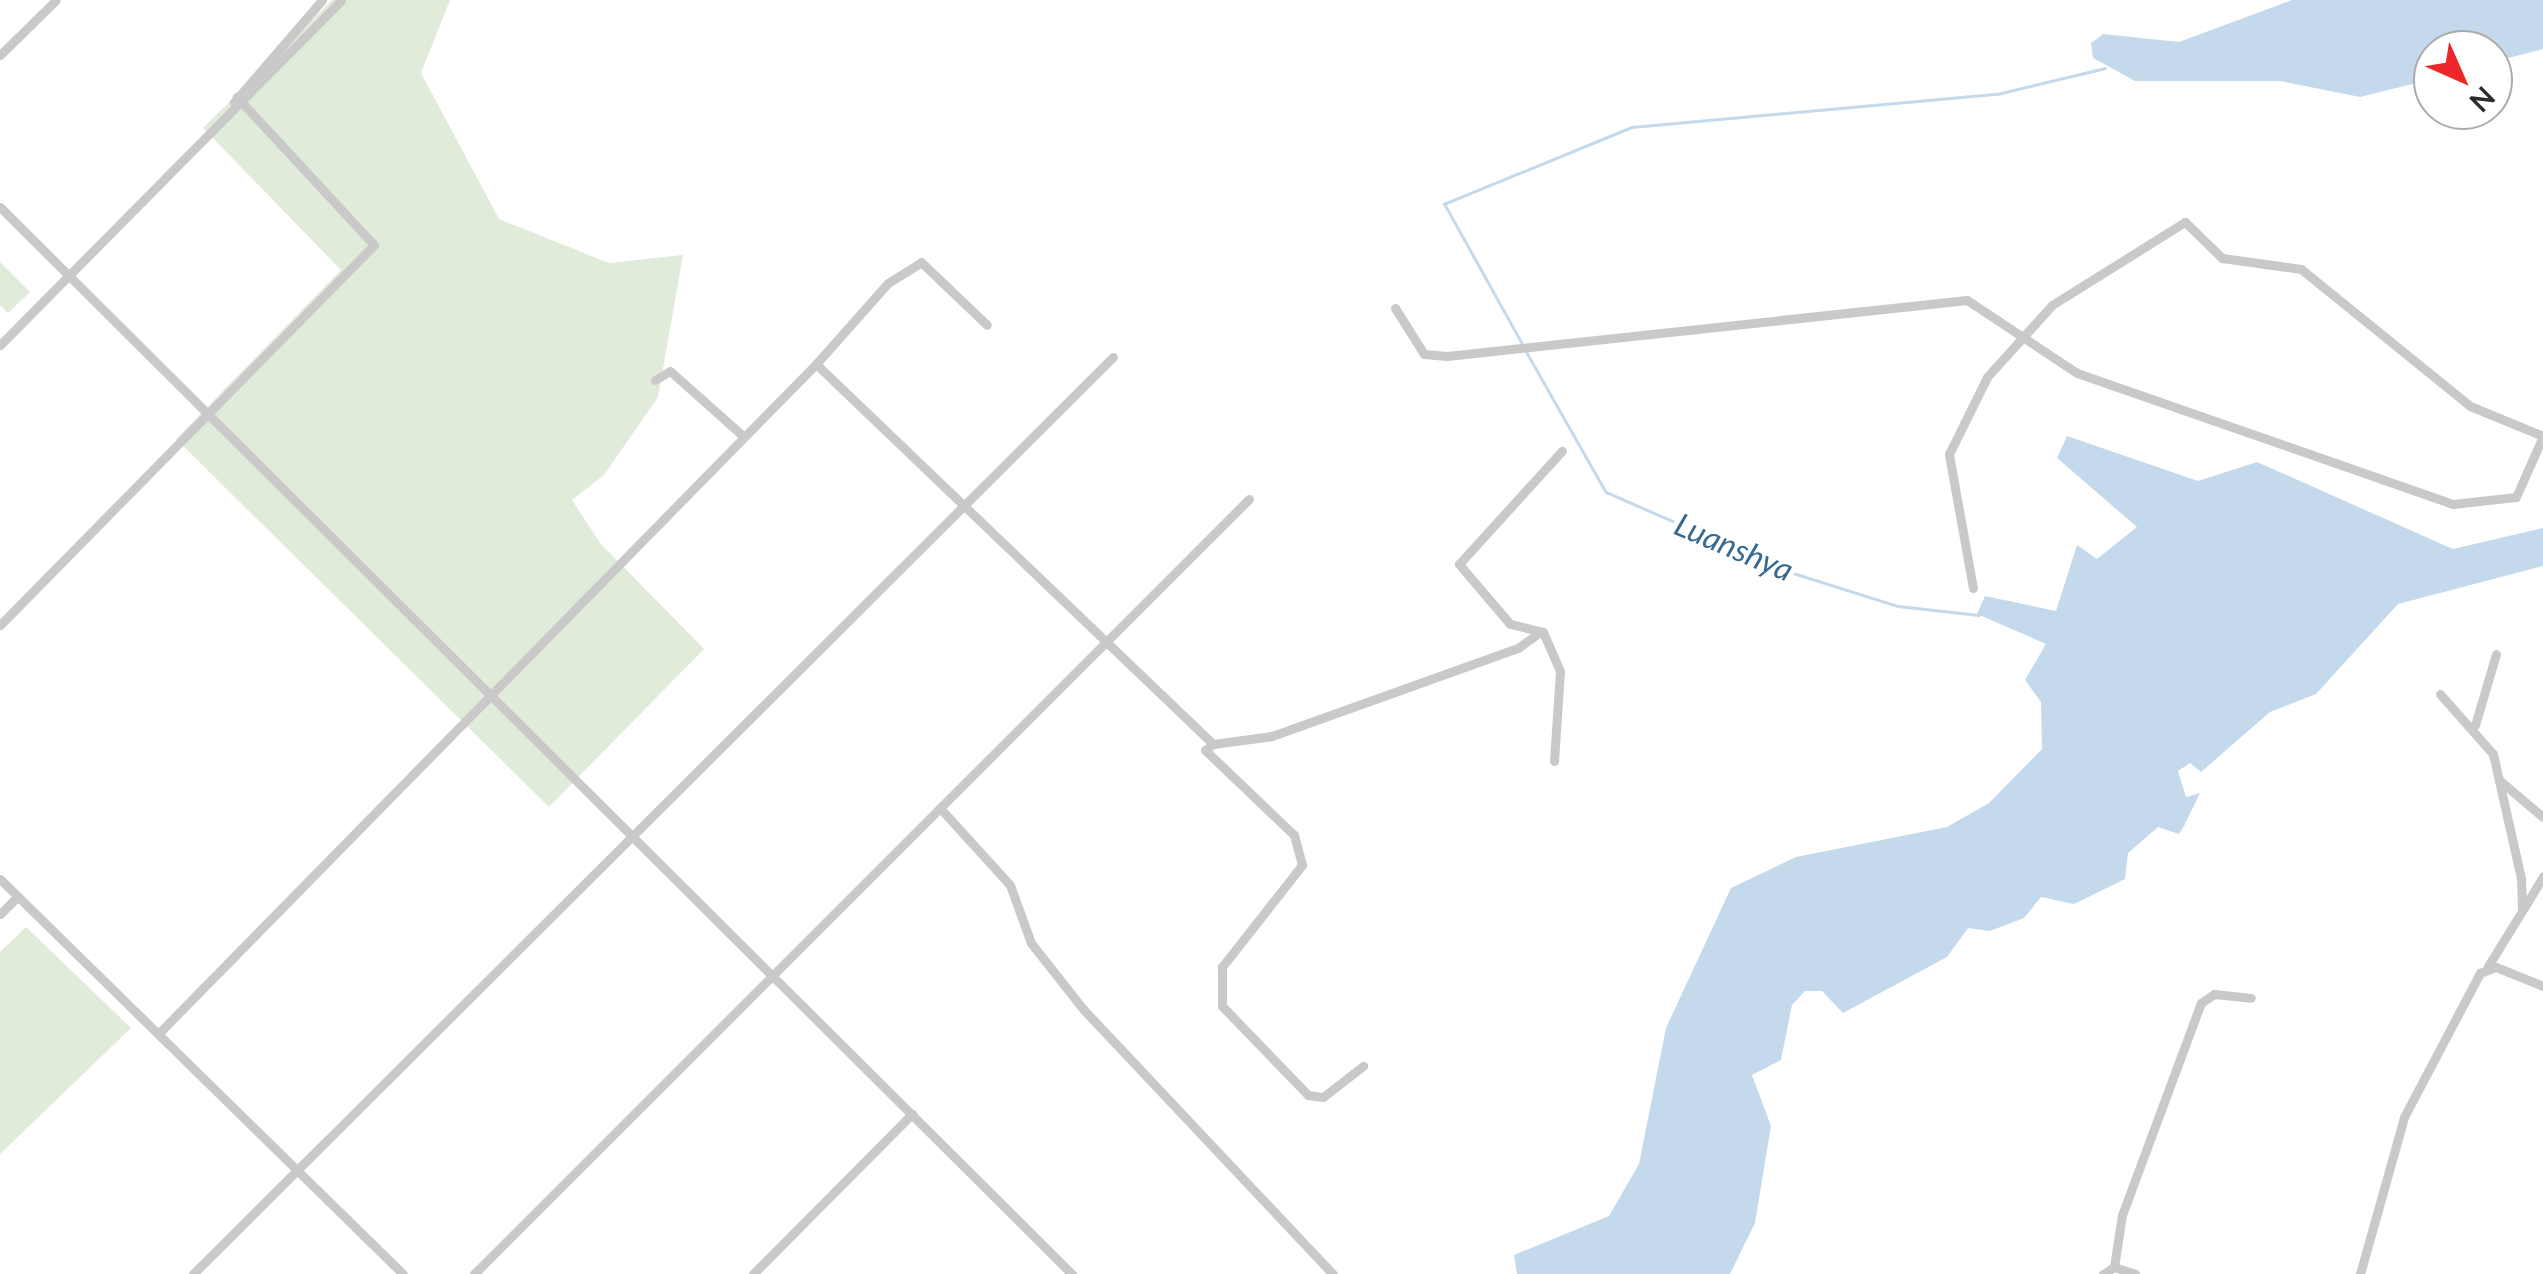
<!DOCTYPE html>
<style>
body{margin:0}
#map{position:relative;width:2543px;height:1274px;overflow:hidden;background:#fff;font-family:Lato,sans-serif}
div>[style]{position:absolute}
.green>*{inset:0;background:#e1ebd9}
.water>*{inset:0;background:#c4daec}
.stream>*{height:2.5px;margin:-1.25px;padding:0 1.25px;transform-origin:1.25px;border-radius:1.25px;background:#c4daec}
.minor>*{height:9px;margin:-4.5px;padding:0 4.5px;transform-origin:4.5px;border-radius:4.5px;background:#c9c9c9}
span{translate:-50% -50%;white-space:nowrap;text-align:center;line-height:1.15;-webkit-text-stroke:10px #fff;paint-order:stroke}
.water-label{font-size:32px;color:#386990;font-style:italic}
.north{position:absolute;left:2413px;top:30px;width:100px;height:100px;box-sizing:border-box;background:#fff;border:2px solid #ababab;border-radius:50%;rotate:135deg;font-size:28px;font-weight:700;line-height:40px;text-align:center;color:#2c2c2c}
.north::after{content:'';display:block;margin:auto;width:35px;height:45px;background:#eb272a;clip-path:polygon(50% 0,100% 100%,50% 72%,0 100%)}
</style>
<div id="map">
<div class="green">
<i style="clip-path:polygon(332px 0,450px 0,421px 73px,499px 219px,609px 263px,683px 255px,658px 397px,604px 475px,572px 500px,600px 543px,704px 649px,549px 807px,176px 439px,341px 270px,203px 128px)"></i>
<i style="clip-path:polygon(0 262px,30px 292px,8px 313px,0 305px)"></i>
<i style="clip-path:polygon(26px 927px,131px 1028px,0 1154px,0 952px)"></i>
</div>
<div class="water">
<i style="clip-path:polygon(2292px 0,2543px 0,2543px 49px,2493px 62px,2493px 50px,2433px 50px,2433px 79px,2360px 97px,2280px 81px,2135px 81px,2093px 58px,2091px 43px,2103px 34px,2179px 42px)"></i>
<i style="clip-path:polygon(2067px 436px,2198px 481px,2257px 462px,2453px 549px,2543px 528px,2543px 566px,2398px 604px,2316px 694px,2270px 712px,2201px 772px,2190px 763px,2178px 771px,2186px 797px,2200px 793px,2184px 826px,2179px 834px,2158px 827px,2128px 853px,2125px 879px,2074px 904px,2041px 897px,2024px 918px,1990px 931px,1968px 928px,1947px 957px,1843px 1013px,1822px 991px,1805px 991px,1792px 1005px,1781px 1060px,1752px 1075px,1771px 1126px,1755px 1223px,1730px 1274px,1517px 1274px,1514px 1255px,1609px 1216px,1639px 1164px,1666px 1028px,1731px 888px,1796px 857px,1947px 827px,1989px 803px,2042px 749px,2041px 702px,2025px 680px,2046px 644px,1977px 614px,1985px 596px,2056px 611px,2077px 545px,2097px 559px,2137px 527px,2057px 458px)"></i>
</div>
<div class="stream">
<i style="left:1522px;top:344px;width:160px;rotate:-119.1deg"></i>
<i style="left:1444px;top:204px;width:203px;rotate:-22.3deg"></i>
<i style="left:1632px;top:127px;width:366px;rotate:-5.2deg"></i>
<i style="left:1997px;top:94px;width:111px;rotate:-13.5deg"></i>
<i style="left:1526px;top:351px;width:162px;rotate:60.4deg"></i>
<i style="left:1606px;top:492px;width:201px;rotate:23.5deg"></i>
<i style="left:1790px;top:572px;width:113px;rotate:17.5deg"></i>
<i style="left:1898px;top:606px;width:81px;rotate:6.4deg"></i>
</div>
<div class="minor">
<i style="left:0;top:55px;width:78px;rotate:-44.5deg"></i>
<i style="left:234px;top:102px;width:135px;rotate:-49.2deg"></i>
<i style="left:0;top:207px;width:1513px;rotate:44.87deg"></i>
<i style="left:1395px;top:308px;width:54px;rotate:57.8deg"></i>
<i style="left:1424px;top:354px;width:23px;rotate:5deg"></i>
<i style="left:1447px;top:356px;width:523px;rotate:-6.15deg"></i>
<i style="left:1967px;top:300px;width:132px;rotate:33.6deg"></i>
<i style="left:2077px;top:373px;width:398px;rotate:19.2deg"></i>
<i style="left:2453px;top:504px;width:63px;rotate:-6.3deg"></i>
<i style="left:2516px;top:497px;width:67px;rotate:-66.1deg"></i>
<i style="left:0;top:345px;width:485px;rotate:-45.3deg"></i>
<i style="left:816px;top:364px;width:108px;rotate:-48.4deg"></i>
<i style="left:888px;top:283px;width:39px;rotate:-32deg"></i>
<i style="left:921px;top:262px;width:91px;rotate:43.7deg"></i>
<i style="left:655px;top:380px;width:17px;rotate:-31deg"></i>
<i style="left:670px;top:371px;width:98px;rotate:41.7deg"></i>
<i style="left:1973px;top:588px;width:136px;rotate:-100.2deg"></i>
<i style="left:1949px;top:454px;width:86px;rotate:-63.7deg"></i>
<i style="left:1987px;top:377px;width:97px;rotate:-47.9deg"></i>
<i style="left:2052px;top:305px;width:157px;rotate:-32deg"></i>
<i style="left:2185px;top:222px;width:52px;rotate:44.2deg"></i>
<i style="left:2222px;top:258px;width:80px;rotate:7.9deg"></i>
<i style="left:2301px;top:269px;width:218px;rotate:39deg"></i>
<i style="left:2470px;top:406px;width:79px;rotate:22.3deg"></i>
<i style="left:0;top:625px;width:533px;rotate:-45.46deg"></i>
<i style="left:374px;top:245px;width:202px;rotate:-132.8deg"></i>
<i style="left:2440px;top:694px;width:80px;rotate:48.5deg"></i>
<i style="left:2493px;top:754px;width:127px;rotate:77.3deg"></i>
<i style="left:2521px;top:878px;width:33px;rotate:88deg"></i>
<i style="left:2522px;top:911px;width:65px;rotate:121.7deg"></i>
<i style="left:2475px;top:725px;width:74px;rotate:-73.5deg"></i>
<i style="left:1213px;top:744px;width:10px;rotate:143deg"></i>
<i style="left:1205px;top:750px;width:123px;rotate:43.7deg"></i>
<i style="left:1294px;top:835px;width:31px;rotate:75deg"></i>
<i style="left:1302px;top:865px;width:130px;rotate:128.1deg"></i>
<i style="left:1222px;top:967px;width:39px;rotate:90deg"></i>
<i style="left:1222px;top:1006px;width:124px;rotate:46deg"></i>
<i style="left:1308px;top:1095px;width:15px;rotate:8deg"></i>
<i style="left:1323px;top:1097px;width:51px;rotate:-37.8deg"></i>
<i style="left:1554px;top:761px;width:90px;rotate:-86.2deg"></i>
<i style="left:1560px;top:671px;width:43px;rotate:-113.6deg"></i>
<i style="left:1543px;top:632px;width:34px;rotate:-166deg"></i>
<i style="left:1510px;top:624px;width:79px;rotate:-130.4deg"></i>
<i style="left:1459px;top:564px;width:153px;rotate:-47.7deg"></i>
<i style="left:2499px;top:780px;width:57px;rotate:40.1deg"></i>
<i style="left:940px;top:808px;width:104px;rotate:47.7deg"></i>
<i style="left:1010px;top:885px;width:62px;rotate:70.1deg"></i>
<i style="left:1031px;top:943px;width:85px;rotate:51.7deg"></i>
<i style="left:1084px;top:1010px;width:363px;rotate:46.7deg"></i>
<i style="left:0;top:879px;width:564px;rotate:44.43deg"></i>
<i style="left:2524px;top:908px;width:37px;rotate:-59deg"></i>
<i style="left:0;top:914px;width:24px;rotate:-45deg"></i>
<i style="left:158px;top:1034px;width:939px;rotate:-45.52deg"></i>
<i style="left:816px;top:364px;width:550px;rotate:43.75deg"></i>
<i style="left:1213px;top:744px;width:60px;rotate:-7.7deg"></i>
<i style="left:1272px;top:736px;width:261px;rotate:-19.7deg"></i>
<i style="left:1518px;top:648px;width:27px;rotate:-36deg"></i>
<i style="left:2114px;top:1267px;width:22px;rotate:18deg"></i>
<i style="left:193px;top:1274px;width:1299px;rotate:-44.91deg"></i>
<i style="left:474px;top:1274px;width:1096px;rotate:-45deg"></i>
<i style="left:753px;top:1274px;width:226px;rotate:-45.2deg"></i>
<i style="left:2103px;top:1274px;width:13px;rotate:-32deg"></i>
<i style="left:2114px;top:1267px;width:53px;rotate:-81.3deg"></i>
<i style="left:2122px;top:1215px;width:226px;rotate:-69.6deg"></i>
<i style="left:2201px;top:1003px;width:16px;rotate:-35deg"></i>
<i style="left:2214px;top:994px;width:37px;rotate:6deg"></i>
<i style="left:2360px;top:1274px;width:163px;rotate:-74.3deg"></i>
<i style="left:2404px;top:1117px;width:163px;rotate:-62.2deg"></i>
<i style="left:2480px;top:973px;width:17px;rotate:-21deg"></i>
<i style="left:2496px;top:967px;width:51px;rotate:22deg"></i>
</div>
<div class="water-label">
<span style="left:1734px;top:547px;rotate:23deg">Luanshya</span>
</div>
<div class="north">N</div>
</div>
